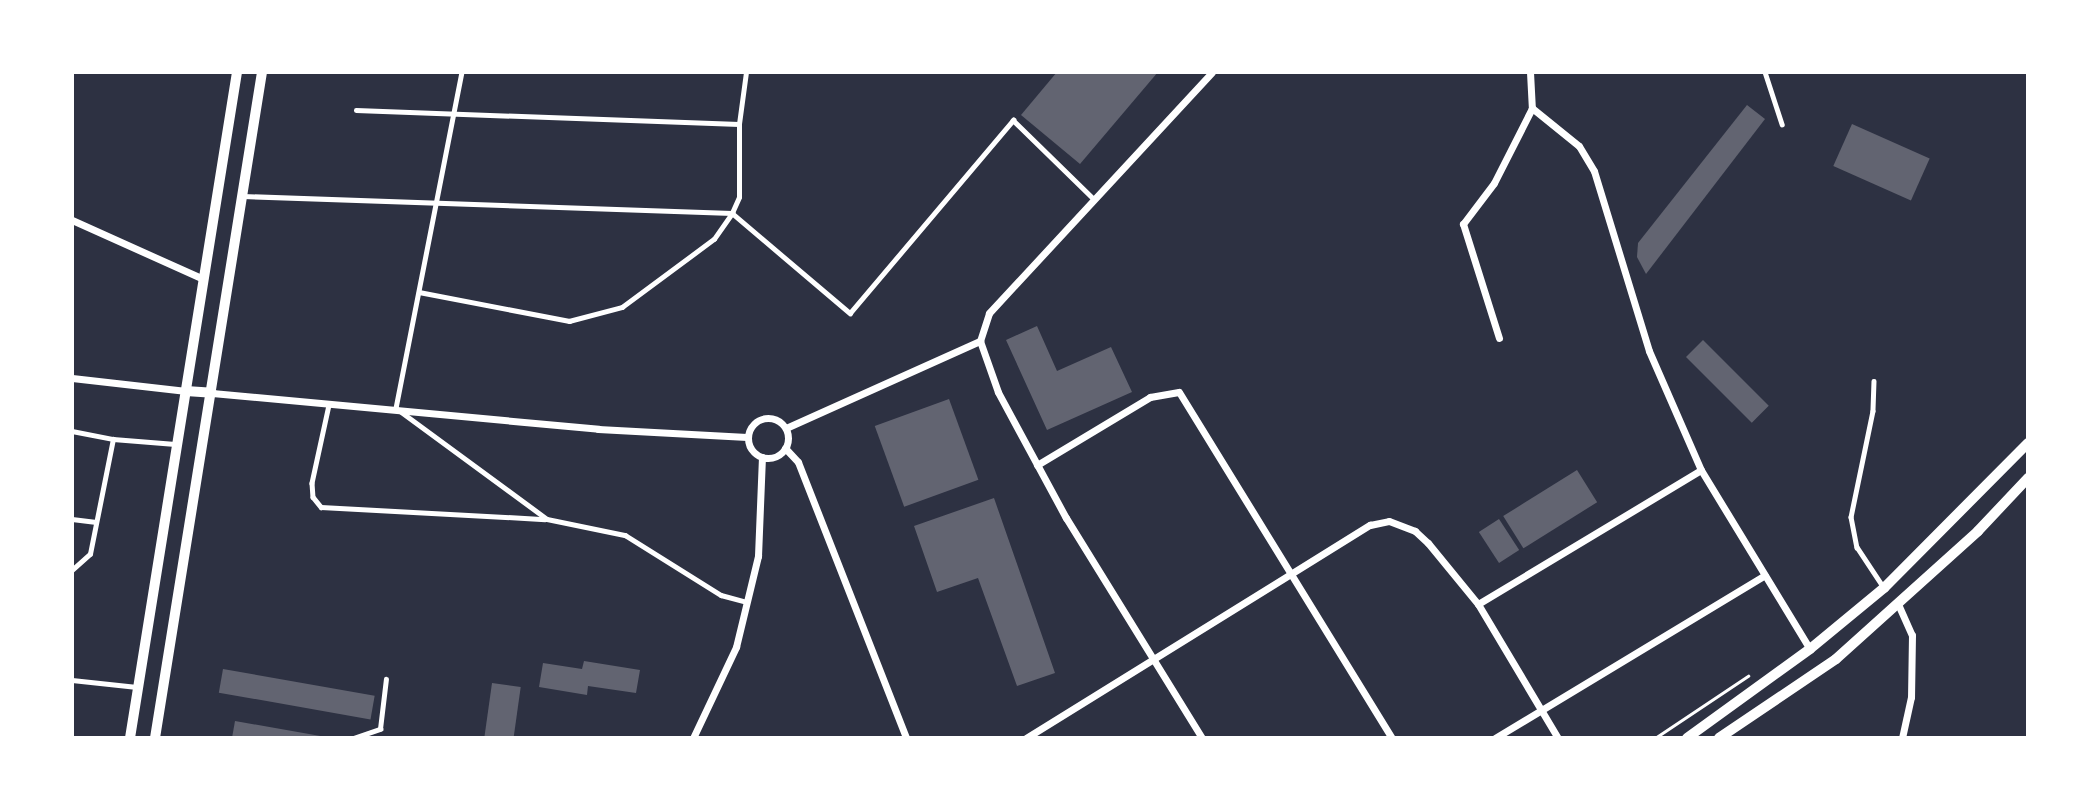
<!DOCTYPE html>
<style>
body{margin:0}
#map{position:relative;width:2100px;height:810px;overflow:hidden;background:#2d3142;font-family:Arial,sans-serif}
div>[style]{position:absolute}
.building>*{inset:0;background:#626471;transform-origin:0 0}
.path>*{height:2.5px;margin:-1.25px;padding:0 1.25px;transform-origin:1.25px;border-radius:1.25px;background:#fff}
.service>*{height:4.5px;margin:-2.25px;padding:0 2.25px;transform-origin:2.25px;border-radius:2.25px;background:#fff}
.minor>*{height:7px;margin:-3.5px;padding:0 3.5px;transform-origin:3.5px;border-radius:3.5px;background:#fff}
.minor>.ring{margin:-3.5px;padding:0;box-sizing:content-box;background:none;border:7px solid #fff;border-radius:50%}
.tertiary>*{height:10px;margin:-5px;padding:0 5px;transform-origin:5px;border-radius:5px;background:#fff}
span{translate:-50% -50%;white-space:nowrap;text-align:center;line-height:1.15;-webkit-text-stroke:7px #fff;paint-order:stroke}
.frame{position:absolute;inset:0;border:74px solid #fff;pointer-events:none}
</style>
<div id="map">
<div class="building">
<i style="clip-path:polygon(1057px 72px,1158px 72px,1080px 164px,1021px 115px)"></i>
<i style="clip-path:polygon(1747px 105px,1765px 119px,1646px 274px,1637px 257px,1638px 243px)"></i>
<i style="left:1852px;top:124px;width:85px;height:46px;rotate:24deg"></i>
<i style="clip-path:polygon(1037px 326px,1057px 371px,1111px 347px,1132px 392px,1047px 430px,1006px 340px)"></i>
<i style="left:1703px;top:340px;width:93px;height:24px;rotate:45deg"></i>
<i style="left:949px;top:399px;width:86px;height:79px;rotate:70deg"></i>
<i style="left:1577px;top:470px;width:38px;height:87px;rotate:58deg"></i>
<i style="clip-path:polygon(994px 498px,1055px 673px,1017px 686px,978px 578px,937px 592px,914px 526px)"></i>
<i style="left:1499px;top:519px;width:37px;height:24px;rotate:57deg"></i>
<i style="clip-path:polygon(584px 661px,640px 670px,636px 693px,588px 686px,587px 695px,539px 687px,543px 663px,582px 669px)"></i>
<i style="left:223px;top:669px;width:154px;height:24px;rotate:10deg"></i>
<i style="left:492px;top:683px;width:29px;height:56px;rotate:8deg"></i>
<i style="clip-path:polygon(235px 721px,326px 737px,326px 738px,232px 738px)"></i>
</div>
<div class="path">
<i style="left:1655px;top:738px;width:112px;rotate:-33.7deg"></i>
</div>
<div class="service">
<i style="left:462px;top:72px;width:342px;rotate:101.1deg"></i>
<i style="left:396px;top:408px;width:187px;rotate:36.3deg"></i>
<i style="left:547px;top:519px;width:80px;rotate:11.6deg"></i>
<i style="left:625px;top:535px;width:113px;rotate:32deg"></i>
<i style="left:721px;top:595px;width:24px;rotate:15deg"></i>
<i style="left:1765px;top:72px;width:55px;rotate:71.9deg"></i>
<i style="left:356px;top:110px;width:383px;rotate:2.1deg"></i>
<i style="left:243px;top:196px;width:489px;rotate:2deg"></i>
<i style="left:732px;top:213px;width:155px;rotate:40.3deg"></i>
<i style="left:850px;top:313px;width:253px;rotate:-49.8deg"></i>
<i style="left:1013px;top:120px;width:113px;rotate:44.3deg"></i>
<i style="left:419px;top:292px;width:153px;rotate:10.9deg"></i>
<i style="left:569px;top:321px;width:55px;rotate:-14.8deg"></i>
<i style="left:622px;top:307px;width:114px;rotate:-36.5deg"></i>
<i style="left:714px;top:239px;width:32px;rotate:-55deg"></i>
<i style="left:732px;top:213px;width:17px;rotate:-66deg"></i>
<i style="left:739px;top:197px;width:73px;rotate:-90deg"></i>
<i style="left:739px;top:124px;width:52px;rotate:-82.3deg"></i>
<i style="left:1874px;top:381px;width:30px;rotate:92deg"></i>
<i style="left:1873px;top:411px;width:108px;rotate:101.7deg"></i>
<i style="left:1851px;top:517px;width:31px;rotate:79deg"></i>
<i style="left:1857px;top:547px;width:49px;rotate:56.6deg"></i>
<i style="left:329px;top:405px;width:80px;rotate:102.3deg"></i>
<i style="left:312px;top:483px;width:14px;rotate:86deg"></i>
<i style="left:313px;top:497px;width:13px;rotate:51deg"></i>
<i style="left:321px;top:507px;width:224px;rotate:3.1deg"></i>
<i style="left:72px;top:431px;width:42px;rotate:11deg"></i>
<i style="left:72px;top:519px;width:24px;rotate:7deg"></i>
<i style="left:72px;top:570px;width:24px;rotate:-42deg"></i>
<i style="left:90px;top:554px;width:117px;rotate:-78.7deg"></i>
<i style="left:113px;top:439px;width:62px;rotate:4.6deg"></i>
<i style="left:72px;top:680px;width:65px;rotate:6.1deg"></i>
<i style="left:354px;top:738px;width:28px;rotate:-19deg"></i>
<i style="left:380px;top:729px;width:50px;rotate:-83.2deg"></i>
</div>
<div class="minor">
<i style="left:1530px;top:72px;width:36px;rotate:87deg"></i>
<i style="left:1532px;top:108px;width:60px;rotate:39deg"></i>
<i style="left:1579px;top:146px;width:29px;rotate:59deg"></i>
<i style="left:1594px;top:171px;width:188px;rotate:73deg"></i>
<i style="left:1649px;top:351px;width:130px;rotate:66.4deg"></i>
<i style="left:1701px;top:470px;width:210px;rotate:58.7deg"></i>
<i style="left:72px;top:220px;width:141px;rotate:24.2deg"></i>
<i style="left:1499px;top:338px;width:120px;rotate:-107.5deg"></i>
<i style="left:1463px;top:224px;width:51px;rotate:-52.9deg"></i>
<i style="left:1494px;top:183px;width:84px;rotate:-63.1deg"></i>
<i style="left:72px;top:378px;width:115px;rotate:6.5deg"></i>
<i style="left:212px;top:393px;width:388px;rotate:5.3deg"></i>
<i style="left:598px;top:429px;width:149px;rotate:3.1deg"></i>
<i class="ring" style="left:748px;top:418px;width:33px;height:33px"></i>
<i style="left:786px;top:428px;width:213px;rotate:-24.2deg"></i>
<i style="left:785px;top:448px;width:19px;rotate:47deg"></i>
<i style="left:798px;top:462px;width:296px;rotate:68.6deg"></i>
<i style="left:1037px;top:465px;width:132px;rotate:-31deg"></i>
<i style="left:1150px;top:397px;width:29px;rotate:-10deg"></i>
<i style="left:1179px;top:392px;width:406px;rotate:58.4deg"></i>
<i style="left:1478px;top:604px;width:260px;rotate:-31deg"></i>
<i style="left:1898px;top:604px;width:34px;rotate:66deg"></i>
<i style="left:1912px;top:635px;width:62px;rotate:90.9deg"></i>
<i style="left:1911px;top:697px;width:42px;rotate:102.4deg"></i>
<i style="left:693px;top:738px;width:101px;rotate:-64.7deg"></i>
<i style="left:736px;top:647px;width:94px;rotate:-76.4deg"></i>
<i style="left:758px;top:556px;width:99px;rotate:-87.7deg"></i>
<i style="left:1026px;top:738px;width:405px;rotate:-31.8deg"></i>
<i style="left:1370px;top:525px;width:19px;rotate:-12deg"></i>
<i style="left:1389px;top:521px;width:28px;rotate:21deg"></i>
<i style="left:1415px;top:531px;width:18px;rotate:43deg"></i>
<i style="left:1428px;top:543px;width:79px;rotate:50.7deg"></i>
<i style="left:1478px;top:604px;width:156px;rotate:59.2deg"></i>
<i style="left:1202px;top:738px;width:259px;rotate:-121.7deg"></i>
<i style="left:1066px;top:518px;width:143px;rotate:-118.4deg"></i>
<i style="left:998px;top:392px;width:54px;rotate:-109.4deg"></i>
<i style="left:980px;top:341px;width:29px;rotate:-72deg"></i>
<i style="left:989px;top:313px;width:328px;rotate:-47.2deg"></i>
<i style="left:1495px;top:738px;width:315px;rotate:-31.1deg"></i>
</div>
<div class="tertiary">
<i style="left:186px;top:391px;width:26px;rotate:4deg"></i>
<i style="left:130px;top:738px;width:675px;rotate:-80.87deg"></i>
<i style="left:155px;top:738px;width:675px;rotate:-80.87deg"></i>
<i style="left:1687px;top:738px;width:152px;rotate:-35.9deg"></i>
<i style="left:1810px;top:649px;width:96px;rotate:-39.5deg"></i>
<i style="left:1884px;top:588px;width:204px;rotate:-45.2deg"></i>
<i style="left:1719px;top:738px;width:141px;rotate:-34deg"></i>
<i style="left:1836px;top:659px;width:191px;rotate:-42deg"></i>
<i style="left:1978px;top:531px;width:73px;rotate:-46.7deg"></i>
</div>
<div class="frame"></div>
</div>
